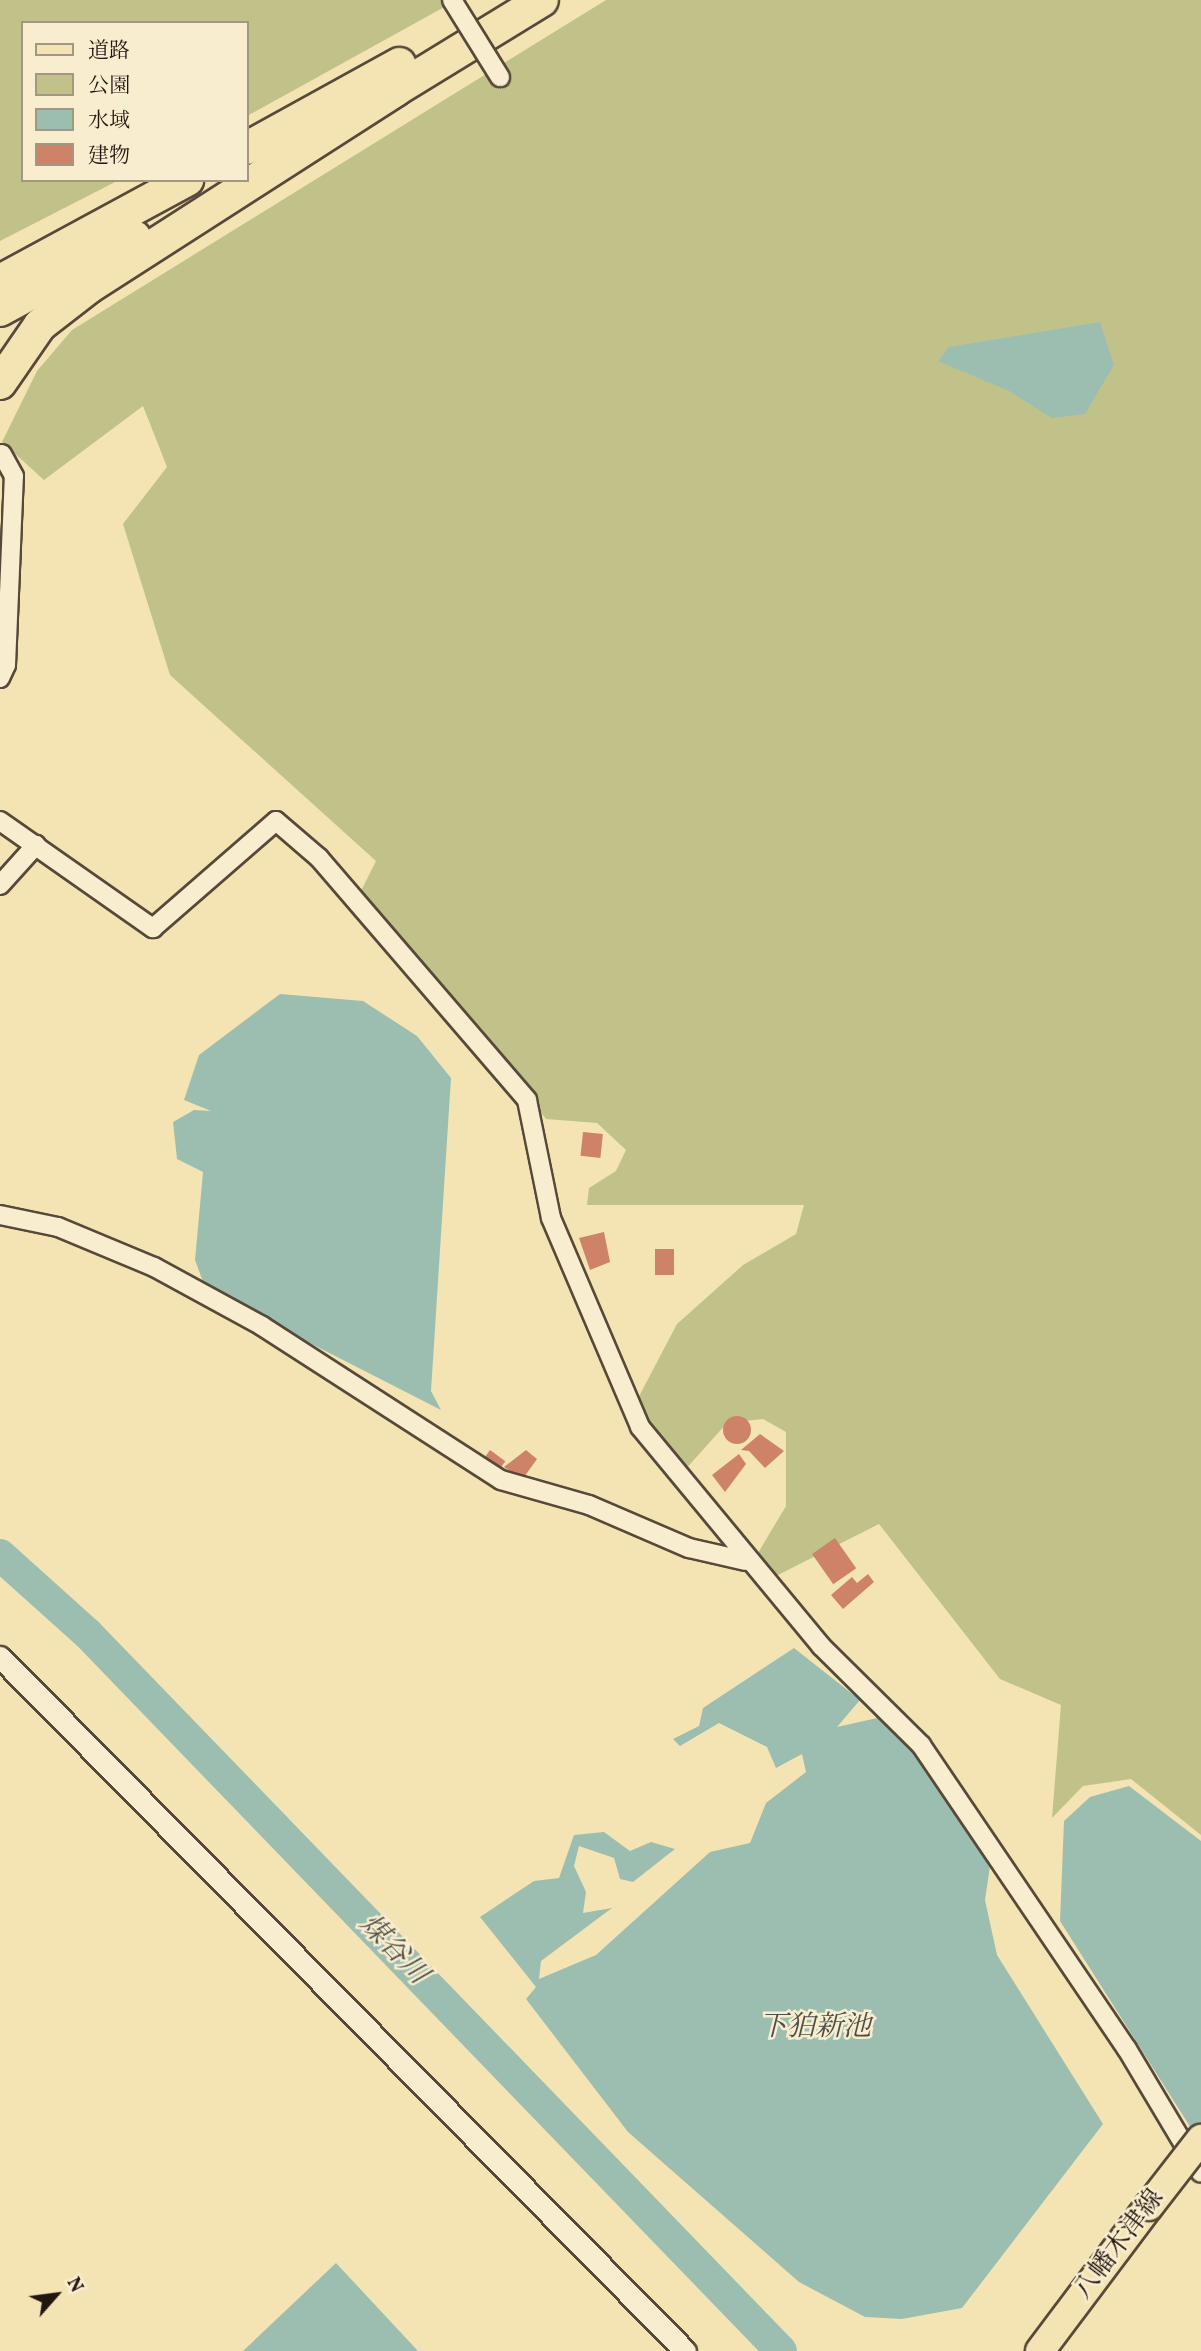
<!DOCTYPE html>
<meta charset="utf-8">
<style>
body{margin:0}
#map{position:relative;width:1201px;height:2351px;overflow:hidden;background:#f4e4b3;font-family:Vollkorn,"Noto Serif JP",serif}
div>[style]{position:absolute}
.green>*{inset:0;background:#c0c289}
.water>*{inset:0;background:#9cbeb1}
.river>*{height:32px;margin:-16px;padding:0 16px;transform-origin:16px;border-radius:16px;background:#9cbeb1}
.building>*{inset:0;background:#ce8369;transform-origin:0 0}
.round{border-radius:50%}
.roads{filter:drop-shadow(2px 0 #574939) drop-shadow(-2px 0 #574939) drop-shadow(0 2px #574939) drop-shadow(0 -2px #574939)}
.minor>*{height:18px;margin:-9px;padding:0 9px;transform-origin:9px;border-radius:9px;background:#f8edce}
.tertiary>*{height:21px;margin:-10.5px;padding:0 10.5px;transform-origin:10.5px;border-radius:10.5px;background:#f8edce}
.primary>*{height:28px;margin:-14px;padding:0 14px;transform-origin:14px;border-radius:14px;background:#f4e4b3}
.motorway>*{height:32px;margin:-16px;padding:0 16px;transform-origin:16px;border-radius:16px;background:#f4e4b3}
.bridges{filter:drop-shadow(2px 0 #574939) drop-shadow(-2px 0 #574939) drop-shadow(0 2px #574939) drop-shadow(0 -2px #574939)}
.minor-bridge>*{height:18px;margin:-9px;padding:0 9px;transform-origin:9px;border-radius:9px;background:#f8edce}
.primary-bridge>*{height:28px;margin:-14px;padding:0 14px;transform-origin:14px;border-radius:14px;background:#f4e4b3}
span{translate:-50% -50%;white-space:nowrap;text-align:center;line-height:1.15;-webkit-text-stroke:5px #f8edce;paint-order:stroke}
.street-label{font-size:26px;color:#231510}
.water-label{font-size:28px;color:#4d5048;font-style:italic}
.legend{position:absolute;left:21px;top:21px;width:228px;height:161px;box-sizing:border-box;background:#f8edce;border:2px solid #a39782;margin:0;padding:9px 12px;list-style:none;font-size:21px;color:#231510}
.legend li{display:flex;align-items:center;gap:14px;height:35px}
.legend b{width:35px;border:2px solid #a39782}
.north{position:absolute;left:21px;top:2260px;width:70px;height:70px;-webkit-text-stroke:5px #f8edce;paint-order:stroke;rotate:62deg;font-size:19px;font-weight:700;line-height:28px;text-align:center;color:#231510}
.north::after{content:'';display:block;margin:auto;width:24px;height:32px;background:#231510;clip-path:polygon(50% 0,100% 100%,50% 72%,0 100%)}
</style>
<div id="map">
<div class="green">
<i style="clip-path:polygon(0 0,457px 0,247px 116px,247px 23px,23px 23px,23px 180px,119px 180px,0 241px)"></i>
<i style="clip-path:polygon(606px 0,1201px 0,1201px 1835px,1131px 1779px,1083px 1786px,1052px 1818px,1061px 1705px,1000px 1679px,879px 1524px,772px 1578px,752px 1563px,786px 1506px,786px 1432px,763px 1419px,727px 1423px,683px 1472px,636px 1402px,677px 1324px,743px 1265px,796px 1234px,804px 1205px,587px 1205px,589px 1188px,616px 1171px,626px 1150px,597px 1123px,546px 1119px,360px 893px,376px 861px,170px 675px,123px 524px,167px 467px,143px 406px,44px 480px,2px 442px,37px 371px,72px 330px)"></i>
</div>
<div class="water">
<i style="clip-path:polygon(1100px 322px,1114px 365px,1085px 414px,1052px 418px,1009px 391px,938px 361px,949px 347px)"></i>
<i style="clip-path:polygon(280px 994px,363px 1001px,417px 1036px,451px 1078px,431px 1391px,441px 1410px,206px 1290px,195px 1260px,203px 1172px,177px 1159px,173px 1122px,194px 1110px,211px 1111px,184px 1100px,199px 1055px)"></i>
<i style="clip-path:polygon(794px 1648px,860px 1700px,837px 1727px,886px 1716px,921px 1752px,990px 1866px,985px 1900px,997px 1955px,1103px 2124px,962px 2308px,902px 2319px,865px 2317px,799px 2282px,628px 2132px,526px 1999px,536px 1987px,480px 1917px,534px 1881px,559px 1878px,574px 1835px,604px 1832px,630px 1851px,651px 1842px,675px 1849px,633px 1882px,620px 1879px,614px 1858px,579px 1846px,574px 1866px,586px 1892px,583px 1913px,612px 1908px,541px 1961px,539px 1979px,596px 1955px,710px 1852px,750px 1843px,766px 1803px,806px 1772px,802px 1754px,776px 1768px,767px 1747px,719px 1723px,680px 1746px,673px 1739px,699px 1726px,703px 1708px)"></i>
<i style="clip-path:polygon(1129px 1786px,1201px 1841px,1201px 2144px,1060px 1921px,1064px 1821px,1090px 1797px)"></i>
<i style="clip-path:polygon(336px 2263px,418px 2351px,243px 2351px)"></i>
</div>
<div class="river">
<i style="left:0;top:1555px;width:118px;rotate:41.9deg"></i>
<i style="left:88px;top:1634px;width:997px;rotate:45.98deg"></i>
</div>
<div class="building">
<i style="left:583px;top:1132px;width:20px;height:24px;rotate:6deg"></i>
<i style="clip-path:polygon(604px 1232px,610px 1262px,590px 1270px,579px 1238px)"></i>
<i style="left:655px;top:1249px;width:19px;height:26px"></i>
<i class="round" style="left:723px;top:1416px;width:28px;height:28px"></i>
<i style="clip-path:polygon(760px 1434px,784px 1451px,765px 1468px,749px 1451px,741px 1450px)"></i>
<i style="left:490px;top:1450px;width:19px;height:11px;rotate:36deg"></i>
<i style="clip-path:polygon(526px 1450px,537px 1459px,522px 1480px,504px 1467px)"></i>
<i style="clip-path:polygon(739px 1454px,746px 1464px,725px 1492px,712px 1475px)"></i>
<i style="left:835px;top:1538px;width:37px;height:28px;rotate:55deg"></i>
<i style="clip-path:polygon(868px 1574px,874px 1582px,843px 1609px,831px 1595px,852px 1577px,857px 1583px)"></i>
</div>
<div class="roads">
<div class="minor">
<i style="left:0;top:678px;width:14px;rotate:-65deg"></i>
<i style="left:6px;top:665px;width:189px;rotate:-87.6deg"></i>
<i style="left:14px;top:476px;width:25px;rotate:-119deg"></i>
<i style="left:0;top:821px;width:187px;rotate:35deg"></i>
<i style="left:153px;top:928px;width:163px;rotate:-41deg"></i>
<i style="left:276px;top:821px;width:57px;rotate:40.7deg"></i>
<i style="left:319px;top:858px;width:319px;rotate:49.3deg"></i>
<i style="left:527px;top:1100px;width:120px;rotate:78.5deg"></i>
<i style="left:551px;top:1218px;width:227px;rotate:66.9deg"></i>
<i style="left:640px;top:1427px;width:284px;rotate:50.4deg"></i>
<i style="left:821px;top:1646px;width:141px;rotate:44.7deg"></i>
<i style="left:921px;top:1745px;width:367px;rotate:55.9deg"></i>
<i style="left:1127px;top:2049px;width:144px;rotate:59.2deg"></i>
<i style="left:0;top:885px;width:54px;rotate:-48deg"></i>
<i style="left:0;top:1215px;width:59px;rotate:11.7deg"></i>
<i style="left:58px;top:1227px;width:104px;rotate:22.6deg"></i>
<i style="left:154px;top:1267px;width:123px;rotate:28.6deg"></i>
<i style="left:262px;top:1326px;width:284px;rotate:32.8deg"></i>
<i style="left:501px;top:1480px;width:91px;rotate:15.9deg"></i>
<i style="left:589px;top:1505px;width:109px;rotate:23.3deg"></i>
<i style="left:689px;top:1548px;width:58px;rotate:12.8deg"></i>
</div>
<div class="tertiary">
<i style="left:0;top:1657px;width:975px;rotate:45.37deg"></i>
</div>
<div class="primary">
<i style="left:1040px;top:2351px;width:181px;rotate:-53.1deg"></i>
</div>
<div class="motorway">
<i style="left:379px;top:100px;width:191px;rotate:-31.5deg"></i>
<i style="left:247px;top:148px;width:174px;rotate:-28.9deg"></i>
<i style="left:0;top:281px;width:213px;rotate:-28.4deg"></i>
<i style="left:0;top:310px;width:153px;rotate:-28.6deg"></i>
<i style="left:0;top:383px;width:70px;rotate:-55.4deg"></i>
<i style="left:40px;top:325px;width:62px;rotate:-37.8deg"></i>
<i style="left:89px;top:287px;width:365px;rotate:-32.7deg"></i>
</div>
</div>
<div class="bridges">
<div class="minor-bridge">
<i style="left:452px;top:0;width:91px;rotate:58.1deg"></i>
</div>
<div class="primary-bridge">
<i style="left:1149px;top:2206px;width:85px;rotate:-52.2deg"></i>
</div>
</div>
<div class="street-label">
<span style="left:1120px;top:2245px;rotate:-53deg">八幡木津線</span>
</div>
<div class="water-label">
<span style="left:393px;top:1950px;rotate:46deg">煤谷川</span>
<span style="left:815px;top:2028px">下狛新池</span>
</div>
<ul class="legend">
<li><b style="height:9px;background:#f4e4b3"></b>道路</li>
<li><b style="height:19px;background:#c0c289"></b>公園</li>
<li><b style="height:19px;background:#9cbeb1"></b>水域</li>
<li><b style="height:19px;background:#ce8369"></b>建物</li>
</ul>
<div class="north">N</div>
</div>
